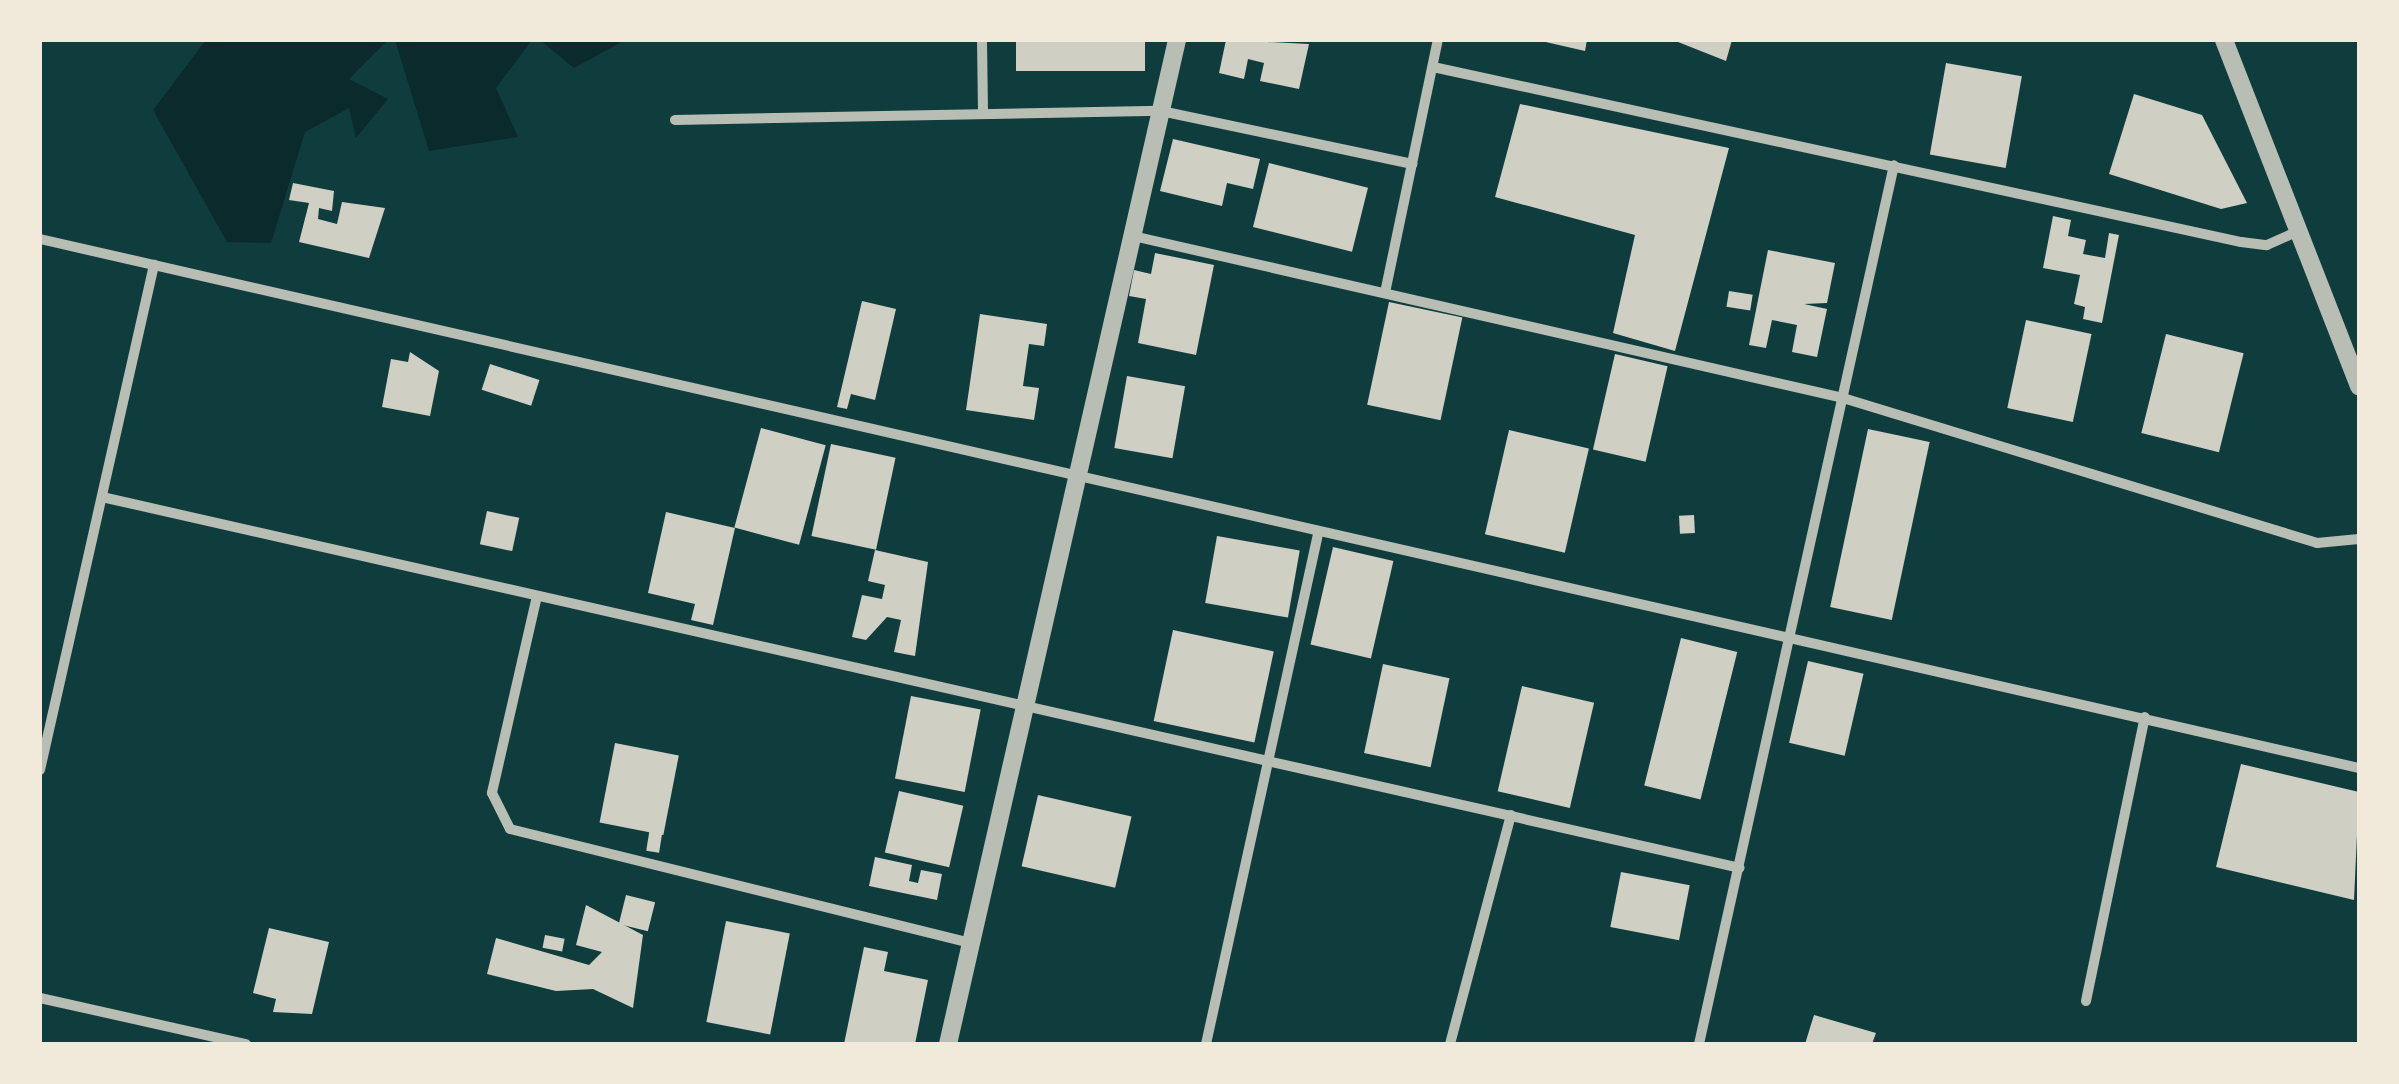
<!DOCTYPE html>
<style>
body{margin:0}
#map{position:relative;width:2399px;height:1084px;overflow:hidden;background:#0f3d3e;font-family:"Space Grotesk",sans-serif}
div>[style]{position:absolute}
.water>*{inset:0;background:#0a2a2b}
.building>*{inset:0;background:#cfcfc3;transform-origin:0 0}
.minor>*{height:10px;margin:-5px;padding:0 5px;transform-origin:5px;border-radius:5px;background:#b8beb3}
.tertiary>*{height:18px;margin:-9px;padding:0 9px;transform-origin:9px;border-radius:9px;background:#b8beb3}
span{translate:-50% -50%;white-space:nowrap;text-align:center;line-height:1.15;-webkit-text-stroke:8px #f1e9da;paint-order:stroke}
.frame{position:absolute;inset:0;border:42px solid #f1e9da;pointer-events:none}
</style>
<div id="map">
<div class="water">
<i style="clip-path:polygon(206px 40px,388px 40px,349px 79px,388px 99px,356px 138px,349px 108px,305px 132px,271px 243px,227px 242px,153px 110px)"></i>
<i style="clip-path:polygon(395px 40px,532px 40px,496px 88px,518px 137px,429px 151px)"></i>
<i style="clip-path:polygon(540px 40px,625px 40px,574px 68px)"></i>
</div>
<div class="building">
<i style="left:1016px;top:40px;width:129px;height:31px"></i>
<i style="clip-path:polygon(1226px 40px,1309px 44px,1299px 89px,1260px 81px,1264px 63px,1248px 59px,1244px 79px,1219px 73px)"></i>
<i style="clip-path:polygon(1537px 40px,1587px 40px,1585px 51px)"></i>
<i style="clip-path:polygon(1673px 40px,1732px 40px,1726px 61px)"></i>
<i style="left:1946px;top:63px;width:77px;height:93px;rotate:10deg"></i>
<i style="clip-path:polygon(2134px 94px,2202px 115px,2247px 203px,2221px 209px,2109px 174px)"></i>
<i style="clip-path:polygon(1520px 104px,1729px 148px,1675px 351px,1613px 333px,1635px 235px,1495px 197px)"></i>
<i style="clip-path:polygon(1173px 139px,1260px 159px,1253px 189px,1227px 183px,1222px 206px,1160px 191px)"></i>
<i style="left:1269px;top:163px;width:102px;height:66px;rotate:14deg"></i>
<i style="clip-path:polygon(293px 183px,334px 191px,332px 211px,319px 208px,318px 219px,337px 224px,342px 202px,385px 208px,369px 258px,299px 242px,309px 203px,289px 200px)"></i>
<i style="clip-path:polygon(2053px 216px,2071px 220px,2068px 236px,2086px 240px,2083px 254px,2105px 258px,2109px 233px,2119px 235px,2102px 323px,2083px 319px,2085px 307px,2074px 304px,2080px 275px,2043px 268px)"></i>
<i style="clip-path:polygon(1768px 250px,1835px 263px,1827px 303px,1804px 304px,1827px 309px,1817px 357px,1792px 352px,1797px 325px,1772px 320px,1766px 348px,1749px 345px)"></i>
<i style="clip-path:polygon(1155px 253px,1214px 265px,1196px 355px,1138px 343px,1146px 299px,1129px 296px,1134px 270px,1151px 274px)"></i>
<i style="left:1729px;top:291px;width:24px;height:16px;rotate:9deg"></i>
<i style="clip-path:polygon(862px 301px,896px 309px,875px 400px,851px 394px,847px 409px,837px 407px)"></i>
<i style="left:1389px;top:302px;width:75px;height:105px;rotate:12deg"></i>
<i style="clip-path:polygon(980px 314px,1047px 324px,1044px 346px,1029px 344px,1023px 386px,1039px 388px,1034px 420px,966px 410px)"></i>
<i style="left:2026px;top:320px;width:67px;height:90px;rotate:12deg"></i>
<i style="left:2166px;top:334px;width:80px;height:102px;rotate:14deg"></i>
<i style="clip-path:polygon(410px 352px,439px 371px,430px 416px,382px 407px,391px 359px,408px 362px)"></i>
<i style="left:1615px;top:354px;width:54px;height:98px;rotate:13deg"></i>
<i style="left:490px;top:364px;width:52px;height:27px;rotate:18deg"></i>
<i style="left:1127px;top:376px;width:59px;height:73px;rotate:10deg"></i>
<i style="left:761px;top:428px;width:67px;height:103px;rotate:15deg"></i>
<i style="left:1868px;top:429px;width:63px;height:182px;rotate:12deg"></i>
<i style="left:1509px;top:430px;width:82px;height:107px;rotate:13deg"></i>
<i style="left:831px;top:444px;width:66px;height:94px;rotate:12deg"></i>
<i style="left:487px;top:511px;width:33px;height:34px;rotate:12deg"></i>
<i style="clip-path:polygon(666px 512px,735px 528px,713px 625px,691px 620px,695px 604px,648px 593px)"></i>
<i style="left:1694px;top:515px;width:18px;height:15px;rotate:87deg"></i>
<i style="left:1217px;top:536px;width:84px;height:68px;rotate:10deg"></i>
<i style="left:1333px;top:547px;width:62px;height:100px;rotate:13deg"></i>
<i style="clip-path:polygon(875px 550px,928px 562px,915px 656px,894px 652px,901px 620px,887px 617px,866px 640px,852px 637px,862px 595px,882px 599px,885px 585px,868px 581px)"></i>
<i style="left:1173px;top:630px;width:103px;height:93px;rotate:12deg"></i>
<i style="left:1681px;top:638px;width:58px;height:152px;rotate:14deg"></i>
<i style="left:1808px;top:661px;width:57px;height:84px;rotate:13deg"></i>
<i style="left:1383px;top:664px;width:68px;height:91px;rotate:12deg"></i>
<i style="left:1522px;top:686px;width:74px;height:108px;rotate:13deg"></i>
<i style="left:911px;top:696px;width:71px;height:84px;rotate:11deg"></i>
<i style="left:615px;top:743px;width:65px;height:81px;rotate:11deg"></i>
<i style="clip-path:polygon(2241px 764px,2359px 792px,2354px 900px,2216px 867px)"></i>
<i style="left:899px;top:791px;width:66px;height:63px;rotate:13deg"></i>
<i style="left:1038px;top:795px;width:96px;height:73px;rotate:13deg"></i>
<i style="left:650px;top:827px;width:13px;height:24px;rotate:9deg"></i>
<i style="clip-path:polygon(875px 857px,912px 865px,909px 881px,918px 883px,921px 870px,942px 874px,937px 900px,869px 886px)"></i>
<i style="left:1621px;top:872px;width:70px;height:56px;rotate:11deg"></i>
<i style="left:626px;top:895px;width:30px;height:30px;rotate:14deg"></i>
<i style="clip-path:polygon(586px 905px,643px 935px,633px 1008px,593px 989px,556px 991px,487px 974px,496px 938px,589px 965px,602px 952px,576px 945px)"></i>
<i style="left:726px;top:921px;width:65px;height:103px;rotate:11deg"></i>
<i style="clip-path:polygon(269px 928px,329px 942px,312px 1014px,273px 1012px,276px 999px,253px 993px)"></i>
<i style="left:545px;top:935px;width:20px;height:13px;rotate:11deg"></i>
<i style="clip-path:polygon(864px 947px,888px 952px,884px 971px,928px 980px,915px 1044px,844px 1044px)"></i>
<i style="clip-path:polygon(1814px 1015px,1876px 1033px,1872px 1044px,1805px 1044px)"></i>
</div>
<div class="minor">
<i style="left:982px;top:40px;width:74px;rotate:89.2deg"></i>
<i style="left:1433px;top:67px;width:827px;rotate:12.22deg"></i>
<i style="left:2241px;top:242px;width:26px;rotate:7deg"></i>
<i style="left:2267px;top:245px;width:34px;rotate:-24deg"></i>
<i style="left:675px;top:120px;width:486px;rotate:-1.1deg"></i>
<i style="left:1161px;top:111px;width:257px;rotate:11.9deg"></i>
<i style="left:1133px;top:236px;width:728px;rotate:12.85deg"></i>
<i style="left:1843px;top:398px;width:496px;rotate:17deg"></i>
<i style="left:2317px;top:543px;width:42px;rotate:-5.4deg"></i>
<i style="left:40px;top:239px;width:2379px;rotate:12.85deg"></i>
<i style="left:1386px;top:288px;width:253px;rotate:-78.2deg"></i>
<i style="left:102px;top:497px;width:1679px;rotate:12.76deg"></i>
<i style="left:537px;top:596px;width:202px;rotate:102.9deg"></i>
<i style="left:492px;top:793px;width:40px;rotate:63.4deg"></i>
<i style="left:510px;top:829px;width:475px;rotate:13.9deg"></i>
<i style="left:40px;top:770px;width:518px;rotate:-77.28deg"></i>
<i style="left:40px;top:998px;width:211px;rotate:12.6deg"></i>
<i style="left:2086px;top:1001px;width:290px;rotate:-78.3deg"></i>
<i style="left:1206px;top:1044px;width:522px;rotate:-77.61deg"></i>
<i style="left:1450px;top:1044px;width:237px;rotate:-75.1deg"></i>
<i style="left:1699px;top:1044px;width:900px;rotate:-77.49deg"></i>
</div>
<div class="tertiary">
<i style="left:2224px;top:40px;width:372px;rotate:68.7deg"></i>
<i style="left:948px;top:1044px;width:1030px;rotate:-77.15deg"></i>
</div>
<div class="frame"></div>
</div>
